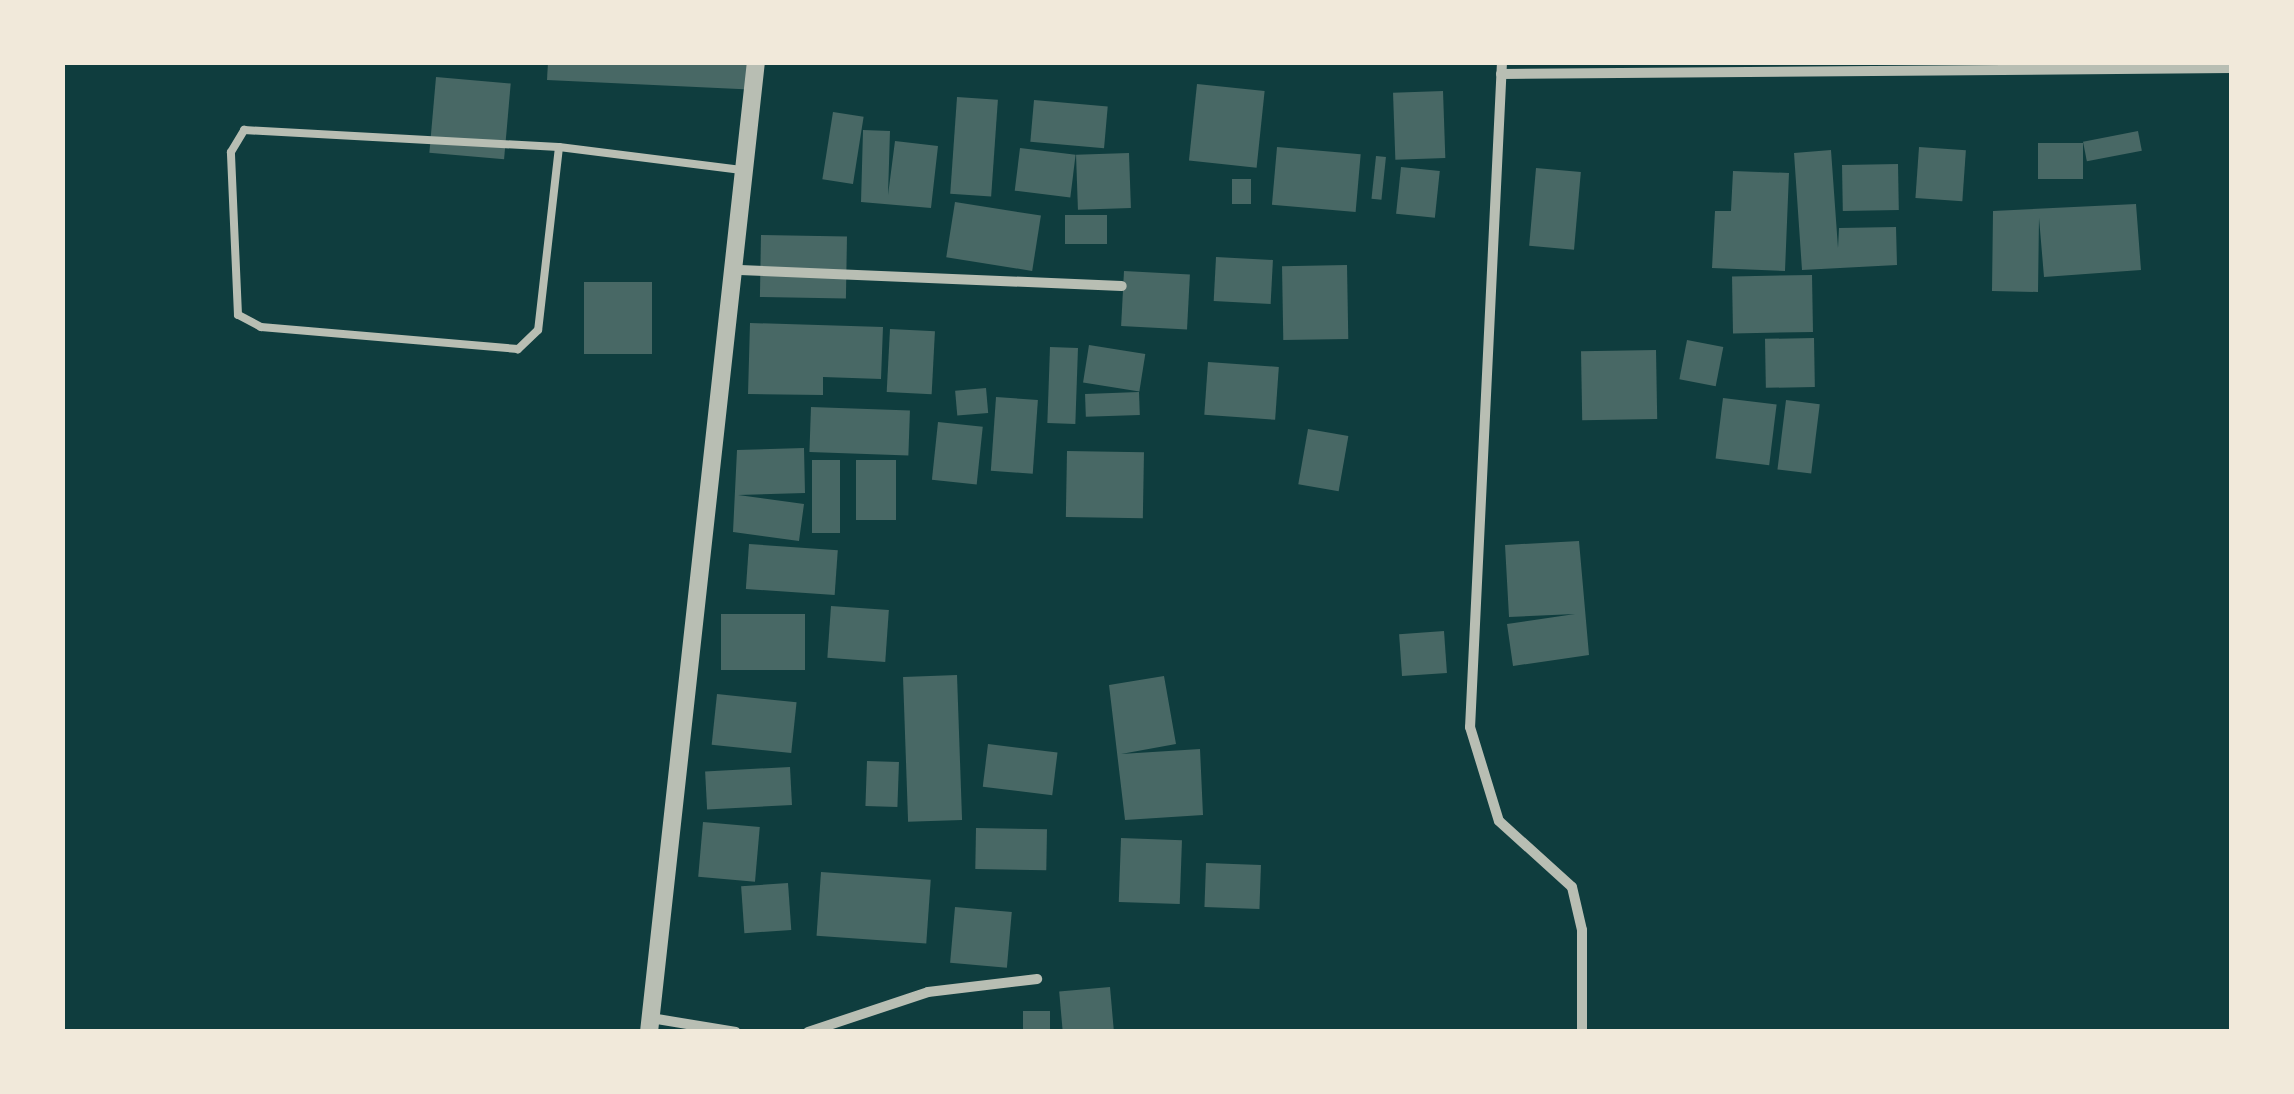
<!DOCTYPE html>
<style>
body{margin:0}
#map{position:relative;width:2294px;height:1094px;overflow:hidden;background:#0f3d3e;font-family:"IBM Plex Serif",serif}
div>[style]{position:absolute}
.building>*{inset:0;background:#486865;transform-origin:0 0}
.service>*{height:8px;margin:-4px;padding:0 4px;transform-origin:4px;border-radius:4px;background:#b8beb3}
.minor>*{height:10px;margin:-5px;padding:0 5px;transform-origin:5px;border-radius:5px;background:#b8beb3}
.tertiary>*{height:18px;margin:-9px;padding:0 9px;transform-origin:9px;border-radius:9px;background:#b8beb3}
span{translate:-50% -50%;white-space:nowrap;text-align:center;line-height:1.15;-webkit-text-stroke:10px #f1e9da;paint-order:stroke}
.frame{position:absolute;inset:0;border:65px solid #f1e9da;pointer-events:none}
</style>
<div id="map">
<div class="building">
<i style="clip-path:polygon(548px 62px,761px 62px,760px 90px,547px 80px)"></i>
<i style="left:436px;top:77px;width:75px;height:76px;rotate:5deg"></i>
<i style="left:1197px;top:84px;width:68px;height:77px;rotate:6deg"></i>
<i style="left:1443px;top:91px;width:67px;height:50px;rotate:88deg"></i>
<i style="left:957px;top:97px;width:41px;height:97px;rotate:4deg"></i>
<i style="left:1034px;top:100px;width:74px;height:42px;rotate:5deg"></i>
<i style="left:833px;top:112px;width:31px;height:68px;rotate:9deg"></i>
<i style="clip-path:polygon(863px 130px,890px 131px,888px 195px,895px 141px,938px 146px,931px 208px,861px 202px)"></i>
<i style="left:2138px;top:131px;width:20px;height:56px;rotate:79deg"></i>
<i style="left:2038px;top:143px;width:45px;height:36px"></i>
<i style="left:1277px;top:147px;width:84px;height:58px;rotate:5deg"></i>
<i style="left:1919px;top:147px;width:47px;height:51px;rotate:4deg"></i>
<i style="left:1020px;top:148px;width:56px;height:43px;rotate:7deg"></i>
<i style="clip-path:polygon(1831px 150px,1838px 248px,1839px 228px,1896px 227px,1897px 265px,1802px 270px,1794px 153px)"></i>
<i style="left:1129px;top:153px;width:55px;height:53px;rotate:88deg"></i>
<i style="left:1376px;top:156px;width:10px;height:43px;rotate:6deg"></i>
<i style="left:1898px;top:164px;width:46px;height:56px;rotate:89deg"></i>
<i style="left:1401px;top:167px;width:39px;height:47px;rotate:6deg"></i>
<i style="left:1536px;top:168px;width:45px;height:78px;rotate:5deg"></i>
<i style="clip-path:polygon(1733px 171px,1789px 173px,1785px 271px,1712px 268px,1715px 211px,1731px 211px)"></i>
<i style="left:1232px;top:179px;width:19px;height:25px"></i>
<i style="left:955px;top:202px;width:87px;height:56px;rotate:9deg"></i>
<i style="clip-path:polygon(2136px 204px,2141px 270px,2044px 277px,2039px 218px,2038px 292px,1992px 291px,1993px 211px)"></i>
<i style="left:1107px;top:215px;width:29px;height:42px;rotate:90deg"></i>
<i style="left:761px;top:235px;width:86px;height:62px;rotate:1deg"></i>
<i style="left:1216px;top:257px;width:57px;height:44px;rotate:3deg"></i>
<i style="left:1347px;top:265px;width:74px;height:65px;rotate:89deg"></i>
<i style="left:1124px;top:271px;width:66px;height:55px;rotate:3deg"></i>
<i style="left:1812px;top:275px;width:57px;height:80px;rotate:89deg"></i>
<i style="left:584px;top:282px;width:68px;height:72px"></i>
<i style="clip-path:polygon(750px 323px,883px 327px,881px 379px,823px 377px,823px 395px,748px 394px)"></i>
<i style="left:890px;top:329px;width:45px;height:63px;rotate:3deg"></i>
<i style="left:1814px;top:338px;width:49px;height:49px;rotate:89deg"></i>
<i style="left:1687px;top:340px;width:37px;height:40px;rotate:11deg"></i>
<i style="left:1089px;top:345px;width:57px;height:38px;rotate:9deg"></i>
<i style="left:1050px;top:347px;width:28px;height:76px;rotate:2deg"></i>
<i style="left:1656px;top:350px;width:69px;height:75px;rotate:89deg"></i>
<i style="left:1208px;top:362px;width:71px;height:53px;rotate:4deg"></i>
<i style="left:986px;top:388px;width:25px;height:31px;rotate:85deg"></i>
<i style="left:1139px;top:392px;width:23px;height:54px;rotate:88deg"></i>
<i style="left:996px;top:397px;width:42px;height:74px;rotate:4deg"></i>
<i style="left:1723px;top:398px;width:54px;height:61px;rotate:7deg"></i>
<i style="left:1786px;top:400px;width:34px;height:70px;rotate:7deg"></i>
<i style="left:811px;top:407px;width:99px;height:45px;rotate:2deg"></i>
<i style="left:938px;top:422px;width:45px;height:58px;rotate:6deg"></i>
<i style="left:1308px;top:429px;width:41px;height:56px;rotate:10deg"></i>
<i style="clip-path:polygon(804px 448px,805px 493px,738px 495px,804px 504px,799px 541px,733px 532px,737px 450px)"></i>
<i style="left:1067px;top:451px;width:77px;height:66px;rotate:1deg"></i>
<i style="left:812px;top:460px;width:28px;height:73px"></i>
<i style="left:856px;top:460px;width:40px;height:60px"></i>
<i style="clip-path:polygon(1579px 541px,1589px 655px,1513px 666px,1507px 624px,1575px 614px,1509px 617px,1505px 545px)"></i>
<i style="left:749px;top:544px;width:89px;height:45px;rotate:4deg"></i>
<i style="left:831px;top:606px;width:58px;height:52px;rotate:4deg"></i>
<i style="left:805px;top:614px;width:56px;height:84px;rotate:90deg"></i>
<i style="left:1444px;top:631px;width:42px;height:45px;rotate:86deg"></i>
<i style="left:957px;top:675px;width:145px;height:54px;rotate:88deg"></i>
<i style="clip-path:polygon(1164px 676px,1176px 744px,1121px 754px,1200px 749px,1203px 815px,1125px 820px,1109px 685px)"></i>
<i style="left:717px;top:694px;width:80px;height:51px;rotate:6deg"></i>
<i style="left:988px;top:744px;width:70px;height:43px;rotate:7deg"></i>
<i style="left:867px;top:761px;width:32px;height:45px;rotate:2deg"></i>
<i style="left:790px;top:767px;width:38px;height:85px;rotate:87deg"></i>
<i style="left:703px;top:822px;width:57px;height:55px;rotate:5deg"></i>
<i style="left:976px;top:828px;width:71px;height:41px;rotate:1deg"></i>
<i style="left:1121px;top:838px;width:61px;height:64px;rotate:2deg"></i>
<i style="left:1206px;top:863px;width:55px;height:44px;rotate:2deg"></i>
<i style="left:821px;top:872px;width:110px;height:64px;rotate:4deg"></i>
<i style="left:788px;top:883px;width:47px;height:47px;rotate:86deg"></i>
<i style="left:955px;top:907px;width:57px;height:56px;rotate:5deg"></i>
<i style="left:1110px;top:987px;width:45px;height:51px;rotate:85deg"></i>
<i style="left:1023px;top:1011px;width:27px;height:21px"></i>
</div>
<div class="service">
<i style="left:559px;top:147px;width:184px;rotate:96.5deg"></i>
<i style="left:538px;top:330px;width:28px;rotate:136deg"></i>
<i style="left:518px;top:349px;width:258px;rotate:-175.1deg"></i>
<i style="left:261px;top:327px;width:26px;rotate:-152deg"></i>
<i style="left:238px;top:315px;width:163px;rotate:-92.5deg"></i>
<i style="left:231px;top:152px;width:26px;rotate:-59deg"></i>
<i style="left:244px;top:130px;width:315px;rotate:3.1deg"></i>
<i style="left:559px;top:147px;width:184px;rotate:7.2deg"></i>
</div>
<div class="minor">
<i style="left:1502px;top:62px;width:666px;rotate:92.75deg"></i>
<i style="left:1470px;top:727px;width:98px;rotate:72.9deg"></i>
<i style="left:1499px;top:821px;width:98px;rotate:42.1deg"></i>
<i style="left:1572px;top:887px;width:44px;rotate:76.9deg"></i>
<i style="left:1582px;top:930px;width:102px;rotate:90deg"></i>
<i style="left:1501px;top:74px;width:731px;rotate:-0.47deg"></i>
<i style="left:740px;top:270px;width:382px;rotate:2.4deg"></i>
<i style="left:651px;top:1018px;width:86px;rotate:9.4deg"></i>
<i style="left:808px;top:1032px;width:126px;rotate:-18.4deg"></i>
<i style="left:928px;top:992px;width:110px;rotate:-6.8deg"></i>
</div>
<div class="tertiary">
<i style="left:649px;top:1032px;width:976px;rotate:-83.71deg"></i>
</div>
<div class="frame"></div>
</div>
